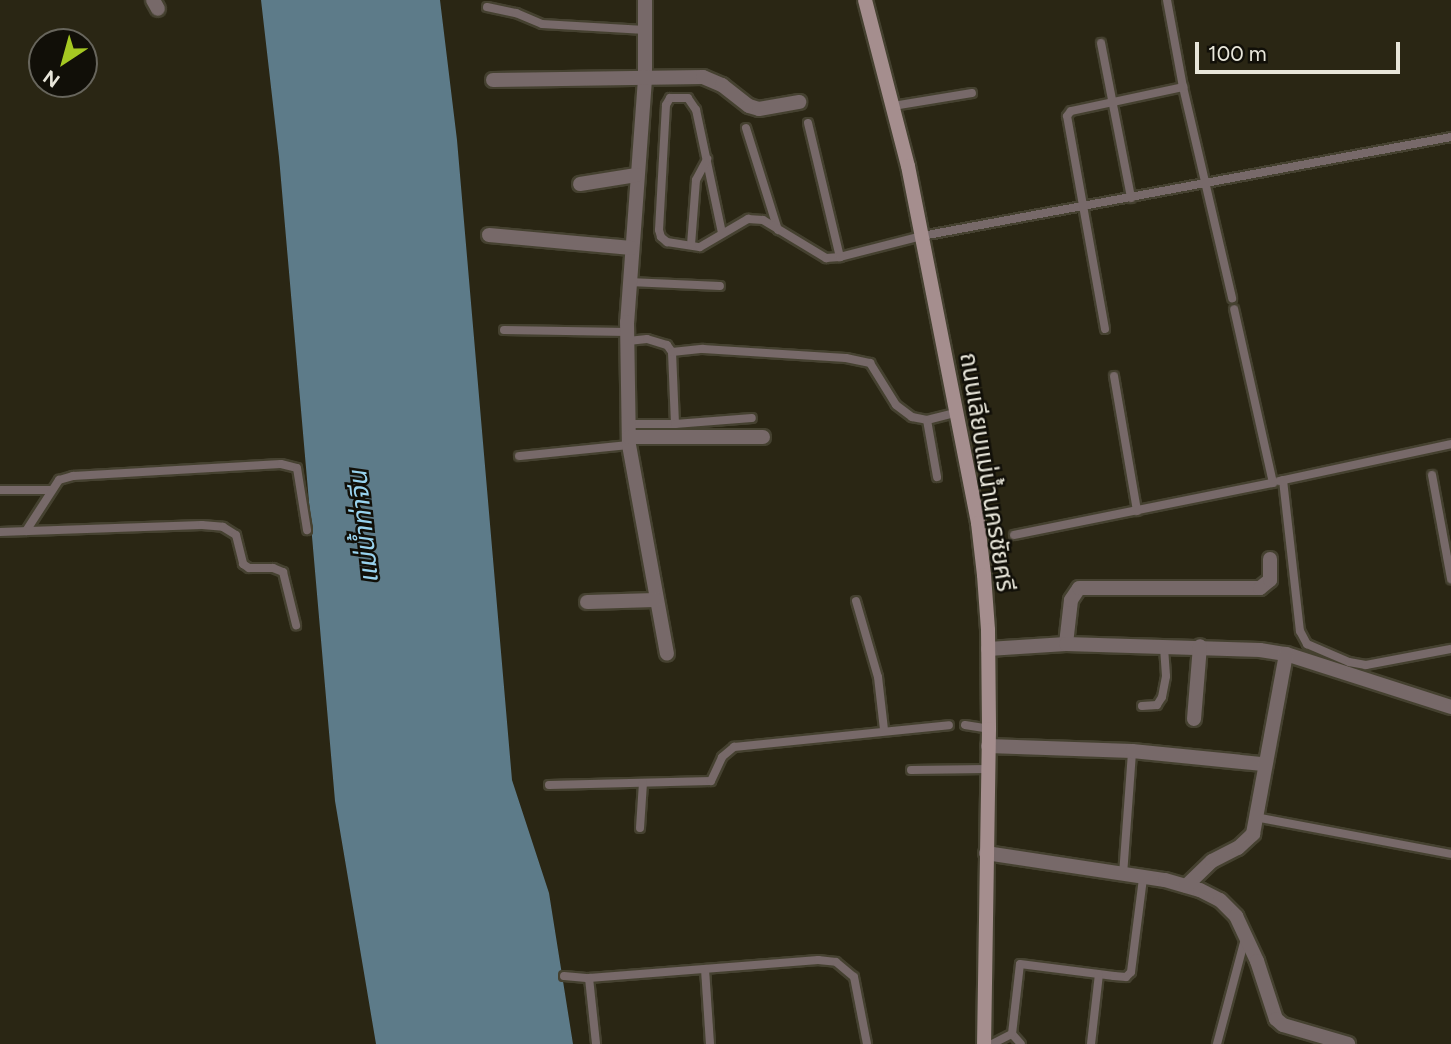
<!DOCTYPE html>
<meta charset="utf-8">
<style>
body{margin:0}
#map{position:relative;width:1451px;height:1044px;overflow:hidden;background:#2a2614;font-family:Figtree,"Noto Sans Thai",sans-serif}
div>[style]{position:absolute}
.water>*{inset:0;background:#5d7b89}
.roads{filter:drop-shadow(2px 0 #454130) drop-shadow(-2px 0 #454130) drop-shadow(0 2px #454130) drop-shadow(0 -2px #454130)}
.lane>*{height:8px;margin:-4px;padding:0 4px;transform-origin:4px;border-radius:4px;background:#776969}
.street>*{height:14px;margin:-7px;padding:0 7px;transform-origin:7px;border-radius:7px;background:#776969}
.secondary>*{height:14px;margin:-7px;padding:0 7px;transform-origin:7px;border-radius:7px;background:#a58e8e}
span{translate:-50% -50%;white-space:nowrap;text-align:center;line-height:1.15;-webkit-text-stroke:5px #110f08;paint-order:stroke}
.street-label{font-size:24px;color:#e8e6da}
.water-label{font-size:26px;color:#99d3ef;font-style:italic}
.north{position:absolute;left:28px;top:28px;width:70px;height:70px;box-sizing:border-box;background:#110f08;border:2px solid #67655c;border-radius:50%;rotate:216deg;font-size:19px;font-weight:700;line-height:28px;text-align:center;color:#e8e6da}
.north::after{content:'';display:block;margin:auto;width:24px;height:32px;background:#a5c822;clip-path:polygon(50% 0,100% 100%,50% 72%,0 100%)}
.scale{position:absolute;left:1195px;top:42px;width:205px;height:32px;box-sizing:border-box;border:4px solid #e8e6da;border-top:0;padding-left:9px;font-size:21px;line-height:24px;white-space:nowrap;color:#e8e6da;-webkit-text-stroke:5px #110f08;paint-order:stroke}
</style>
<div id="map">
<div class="water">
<i style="clip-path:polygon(261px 0,440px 0,457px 140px,512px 780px,549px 893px,573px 1044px,376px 1044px,335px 801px,279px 157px)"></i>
</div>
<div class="roads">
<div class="lane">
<i style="left:1167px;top:0;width:88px;rotate:79.6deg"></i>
<i style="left:1183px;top:87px;width:217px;rotate:76.9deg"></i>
<i style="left:487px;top:7px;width:30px;rotate:12deg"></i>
<i style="left:516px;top:13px;width:28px;rotate:23deg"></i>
<i style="left:542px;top:24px;width:103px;rotate:3.3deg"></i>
<i style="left:1101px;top:43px;width:158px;rotate:79deg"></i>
<i style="left:893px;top:106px;width:80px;rotate:-9.3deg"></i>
<i style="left:808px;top:123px;width:138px;rotate:76.6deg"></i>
<i style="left:746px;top:128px;width:107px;rotate:72.6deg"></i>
<i style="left:722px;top:233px;width:126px;rotate:-101.9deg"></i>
<i style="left:696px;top:110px;width:14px;rotate:-124deg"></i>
<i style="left:688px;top:98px;width:18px;rotate:180deg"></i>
<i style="left:670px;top:98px;width:8px;rotate:120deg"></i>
<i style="left:666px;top:105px;width:125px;rotate:93.2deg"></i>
<i style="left:659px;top:230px;width:7px;rotate:74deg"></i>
<i style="left:661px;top:237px;width:8px;rotate:40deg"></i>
<i style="left:667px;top:242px;width:33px;rotate:9deg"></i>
<i style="left:700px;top:247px;width:56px;rotate:-30.3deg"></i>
<i style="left:748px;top:219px;width:15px;rotate:4deg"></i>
<i style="left:763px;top:220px;width:74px;rotate:31.1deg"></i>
<i style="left:826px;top:258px;width:14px;rotate:-4deg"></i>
<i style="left:840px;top:257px;width:85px;rotate:-14.4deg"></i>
<i style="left:922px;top:236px;width:538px;rotate:-10.6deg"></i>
<i style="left:691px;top:245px;width:65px;rotate:-85.6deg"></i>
<i style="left:696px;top:180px;width:24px;rotate:-62deg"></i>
<i style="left:629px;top:282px;width:91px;rotate:2.5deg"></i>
<i style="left:1105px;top:329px;width:216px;rotate:-100.1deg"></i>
<i style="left:1067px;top:116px;width:6px;rotate:-51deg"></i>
<i style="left:1071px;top:111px;width:115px;rotate:-12.1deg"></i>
<i style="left:504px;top:330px;width:123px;rotate:0.9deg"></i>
<i style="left:628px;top:341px;width:19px;rotate:-6deg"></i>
<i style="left:647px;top:339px;width:21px;rotate:17deg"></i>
<i style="left:667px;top:345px;width:9px;rotate:54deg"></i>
<i style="left:672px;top:352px;width:72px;rotate:87.6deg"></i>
<i style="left:672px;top:352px;width:31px;rotate:-6deg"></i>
<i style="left:703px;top:349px;width:143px;rotate:3.6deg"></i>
<i style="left:846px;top:358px;width:25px;rotate:12deg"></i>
<i style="left:870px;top:363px;width:49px;rotate:58.2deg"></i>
<i style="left:896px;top:405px;width:20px;rotate:37deg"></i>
<i style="left:912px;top:417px;width:15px;rotate:11deg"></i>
<i style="left:927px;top:420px;width:30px;rotate:-14deg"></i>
<i style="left:1114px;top:376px;width:137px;rotate:80.3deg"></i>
<i style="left:927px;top:420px;width:58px;rotate:80deg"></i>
<i style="left:629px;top:424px;width:46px"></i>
<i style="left:675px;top:424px;width:77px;rotate:-4.5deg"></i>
<i style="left:519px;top:456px;width:111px;rotate:-5.7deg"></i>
<i style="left:1432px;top:475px;width:106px;rotate:79.6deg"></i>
<i style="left:1283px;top:480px;width:152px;rotate:83.6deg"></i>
<i style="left:1300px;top:631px;width:15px;rotate:62deg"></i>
<i style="left:1307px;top:644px;width:46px;rotate:23.2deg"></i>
<i style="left:1349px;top:662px;width:17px;rotate:10deg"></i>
<i style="left:1366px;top:665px;width:86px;rotate:-10.7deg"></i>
<i style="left:1279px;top:481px;width:176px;rotate:-12.1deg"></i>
<i style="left:0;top:490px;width:51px"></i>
<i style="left:26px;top:531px;width:61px;rotate:-57.1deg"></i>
<i style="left:59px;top:480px;width:15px;rotate:-16deg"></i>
<i style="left:73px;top:476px;width:208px;rotate:-3.3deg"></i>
<i style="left:281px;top:464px;width:16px;rotate:14deg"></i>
<i style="left:297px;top:468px;width:63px;rotate:80.8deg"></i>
<i style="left:0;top:532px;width:202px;rotate:-2deg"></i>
<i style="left:202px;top:525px;width:21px;rotate:5deg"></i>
<i style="left:223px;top:527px;width:15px;rotate:32deg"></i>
<i style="left:236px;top:535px;width:30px;rotate:76deg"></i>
<i style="left:243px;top:564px;width:7px;rotate:34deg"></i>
<i style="left:249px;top:568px;width:24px"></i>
<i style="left:273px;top:568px;width:11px;rotate:22deg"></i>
<i style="left:283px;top:572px;width:55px;rotate:76.2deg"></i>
<i style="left:1014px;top:535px;width:264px;rotate:-11.4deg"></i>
<i style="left:1273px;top:483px;width:178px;rotate:-102.6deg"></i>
<i style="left:856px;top:601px;width:79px;rotate:73.9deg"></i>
<i style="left:878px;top:677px;width:53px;rotate:83.5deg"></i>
<i style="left:1142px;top:706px;width:15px;rotate:-4deg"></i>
<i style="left:1157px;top:705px;width:9px;rotate:-58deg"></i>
<i style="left:1162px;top:697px;width:21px;rotate:-79deg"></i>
<i style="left:1166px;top:676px;width:30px;rotate:-94deg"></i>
<i style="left:965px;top:725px;width:24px;rotate:9deg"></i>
<i style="left:911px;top:770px;width:76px;rotate:-0.8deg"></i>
<i style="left:549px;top:785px;width:162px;rotate:-1.4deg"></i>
<i style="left:711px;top:781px;width:26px;rotate:-65deg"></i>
<i style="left:722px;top:757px;width:16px;rotate:-40deg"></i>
<i style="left:734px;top:747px;width:216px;rotate:-5.8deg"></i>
<i style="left:1255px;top:817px;width:199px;rotate:10.7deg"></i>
<i style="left:640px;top:828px;width:45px;rotate:-86.2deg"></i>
<i style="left:1123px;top:875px;width:124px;rotate:-85.8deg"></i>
<i style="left:705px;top:969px;width:75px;rotate:86.2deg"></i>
<i style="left:564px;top:976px;width:25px;rotate:5deg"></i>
<i style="left:589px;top:978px;width:230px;rotate:-4.5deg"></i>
<i style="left:818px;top:960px;width:18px;rotate:6deg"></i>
<i style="left:836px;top:962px;width:23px;rotate:40deg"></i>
<i style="left:854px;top:977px;width:68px;rotate:79deg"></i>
<i style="left:589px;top:978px;width:66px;rotate:83.9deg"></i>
<i style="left:1012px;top:1034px;width:13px;rotate:48deg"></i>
<i style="left:992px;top:1044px;width:22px;rotate:-27deg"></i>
<i style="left:1012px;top:1034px;width:70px;rotate:-83.5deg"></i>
<i style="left:1020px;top:964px;width:95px;rotate:7.3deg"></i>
<i style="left:1114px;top:976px;width:12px;rotate:5deg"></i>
<i style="left:1126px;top:977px;width:7px;rotate:-45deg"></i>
<i style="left:1131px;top:972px;width:95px;rotate:-82.7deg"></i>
<i style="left:1091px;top:1044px;width:70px;rotate:-83.5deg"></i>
<i style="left:1217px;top:1044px;width:109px;rotate:-75.1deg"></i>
</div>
<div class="street">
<i style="left:153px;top:0;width:10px;rotate:61deg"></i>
<i style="left:645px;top:0;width:79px;rotate:90deg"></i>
<i style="left:645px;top:79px;width:244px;rotate:94.2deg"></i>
<i style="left:627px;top:322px;width:123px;rotate:89.1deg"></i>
<i style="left:629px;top:445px;width:212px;rotate:79.7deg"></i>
<i style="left:493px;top:80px;width:210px;rotate:-0.8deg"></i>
<i style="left:703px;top:77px;width:21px;rotate:23deg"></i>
<i style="left:722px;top:85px;width:34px;rotate:38deg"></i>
<i style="left:749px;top:106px;width:10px;rotate:17deg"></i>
<i style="left:759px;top:109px;width:41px;rotate:-9.9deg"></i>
<i style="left:580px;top:184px;width:57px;rotate:-9.1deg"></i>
<i style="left:489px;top:235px;width:143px;rotate:5.2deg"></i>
<i style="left:629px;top:437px;width:134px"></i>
<i style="left:587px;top:602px;width:69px;rotate:-1.7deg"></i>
<i style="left:1066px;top:644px;width:44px;rotate:-83.5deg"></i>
<i style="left:1071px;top:600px;width:14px;rotate:-56deg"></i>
<i style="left:1079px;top:588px;width:181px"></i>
<i style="left:1260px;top:588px;width:13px;rotate:-39deg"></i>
<i style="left:1270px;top:580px;width:21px;rotate:-90deg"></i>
<i style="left:988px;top:649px;width:78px;rotate:-3.7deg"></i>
<i style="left:1066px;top:644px;width:194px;rotate:1.8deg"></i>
<i style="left:1260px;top:650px;width:26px;rotate:9deg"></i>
<i style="left:1286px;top:654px;width:173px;rotate:17.8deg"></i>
<i style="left:1194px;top:719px;width:73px;rotate:-85.3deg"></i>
<i style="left:988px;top:746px;width:144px;rotate:2deg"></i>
<i style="left:1132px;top:751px;width:132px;rotate:5.7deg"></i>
<i style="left:986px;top:853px;width:181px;rotate:8.6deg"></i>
<i style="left:1165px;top:880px;width:36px;rotate:16deg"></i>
<i style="left:1200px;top:890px;width:22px;rotate:27deg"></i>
<i style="left:1220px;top:900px;width:23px;rotate:45deg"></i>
<i style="left:1236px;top:916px;width:50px;rotate:65deg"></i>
<i style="left:1257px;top:961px;width:61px;rotate:71.9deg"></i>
<i style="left:1276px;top:1019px;width:9px;rotate:41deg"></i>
<i style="left:1283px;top:1025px;width:68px;rotate:16.3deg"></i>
<i style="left:1186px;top:886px;width:36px;rotate:-44deg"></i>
<i style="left:1212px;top:861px;width:29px;rotate:-27deg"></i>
<i style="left:1238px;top:848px;width:21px;rotate:-43deg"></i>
<i style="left:1253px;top:834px;width:183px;rotate:-79.6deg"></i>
</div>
<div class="secondary">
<i style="left:865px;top:0;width:171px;rotate:75.5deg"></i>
<i style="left:908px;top:166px;width:364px;rotate:78.9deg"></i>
<i style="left:978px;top:523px;width:52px;rotate:83.4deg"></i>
<i style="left:984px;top:575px;width:55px;rotate:85.8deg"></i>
<i style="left:988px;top:630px;width:99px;rotate:89.4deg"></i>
<i style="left:989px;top:729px;width:315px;rotate:90.9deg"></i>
</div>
</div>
<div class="street-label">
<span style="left:987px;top:472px;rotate:81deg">ถนนเลียบแม่น้ำนครชัยศรี</span>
</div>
<div class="water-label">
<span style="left:364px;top:527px;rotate:-96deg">แม่น้ำท่าจีน</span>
</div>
<div class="north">N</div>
<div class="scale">100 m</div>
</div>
